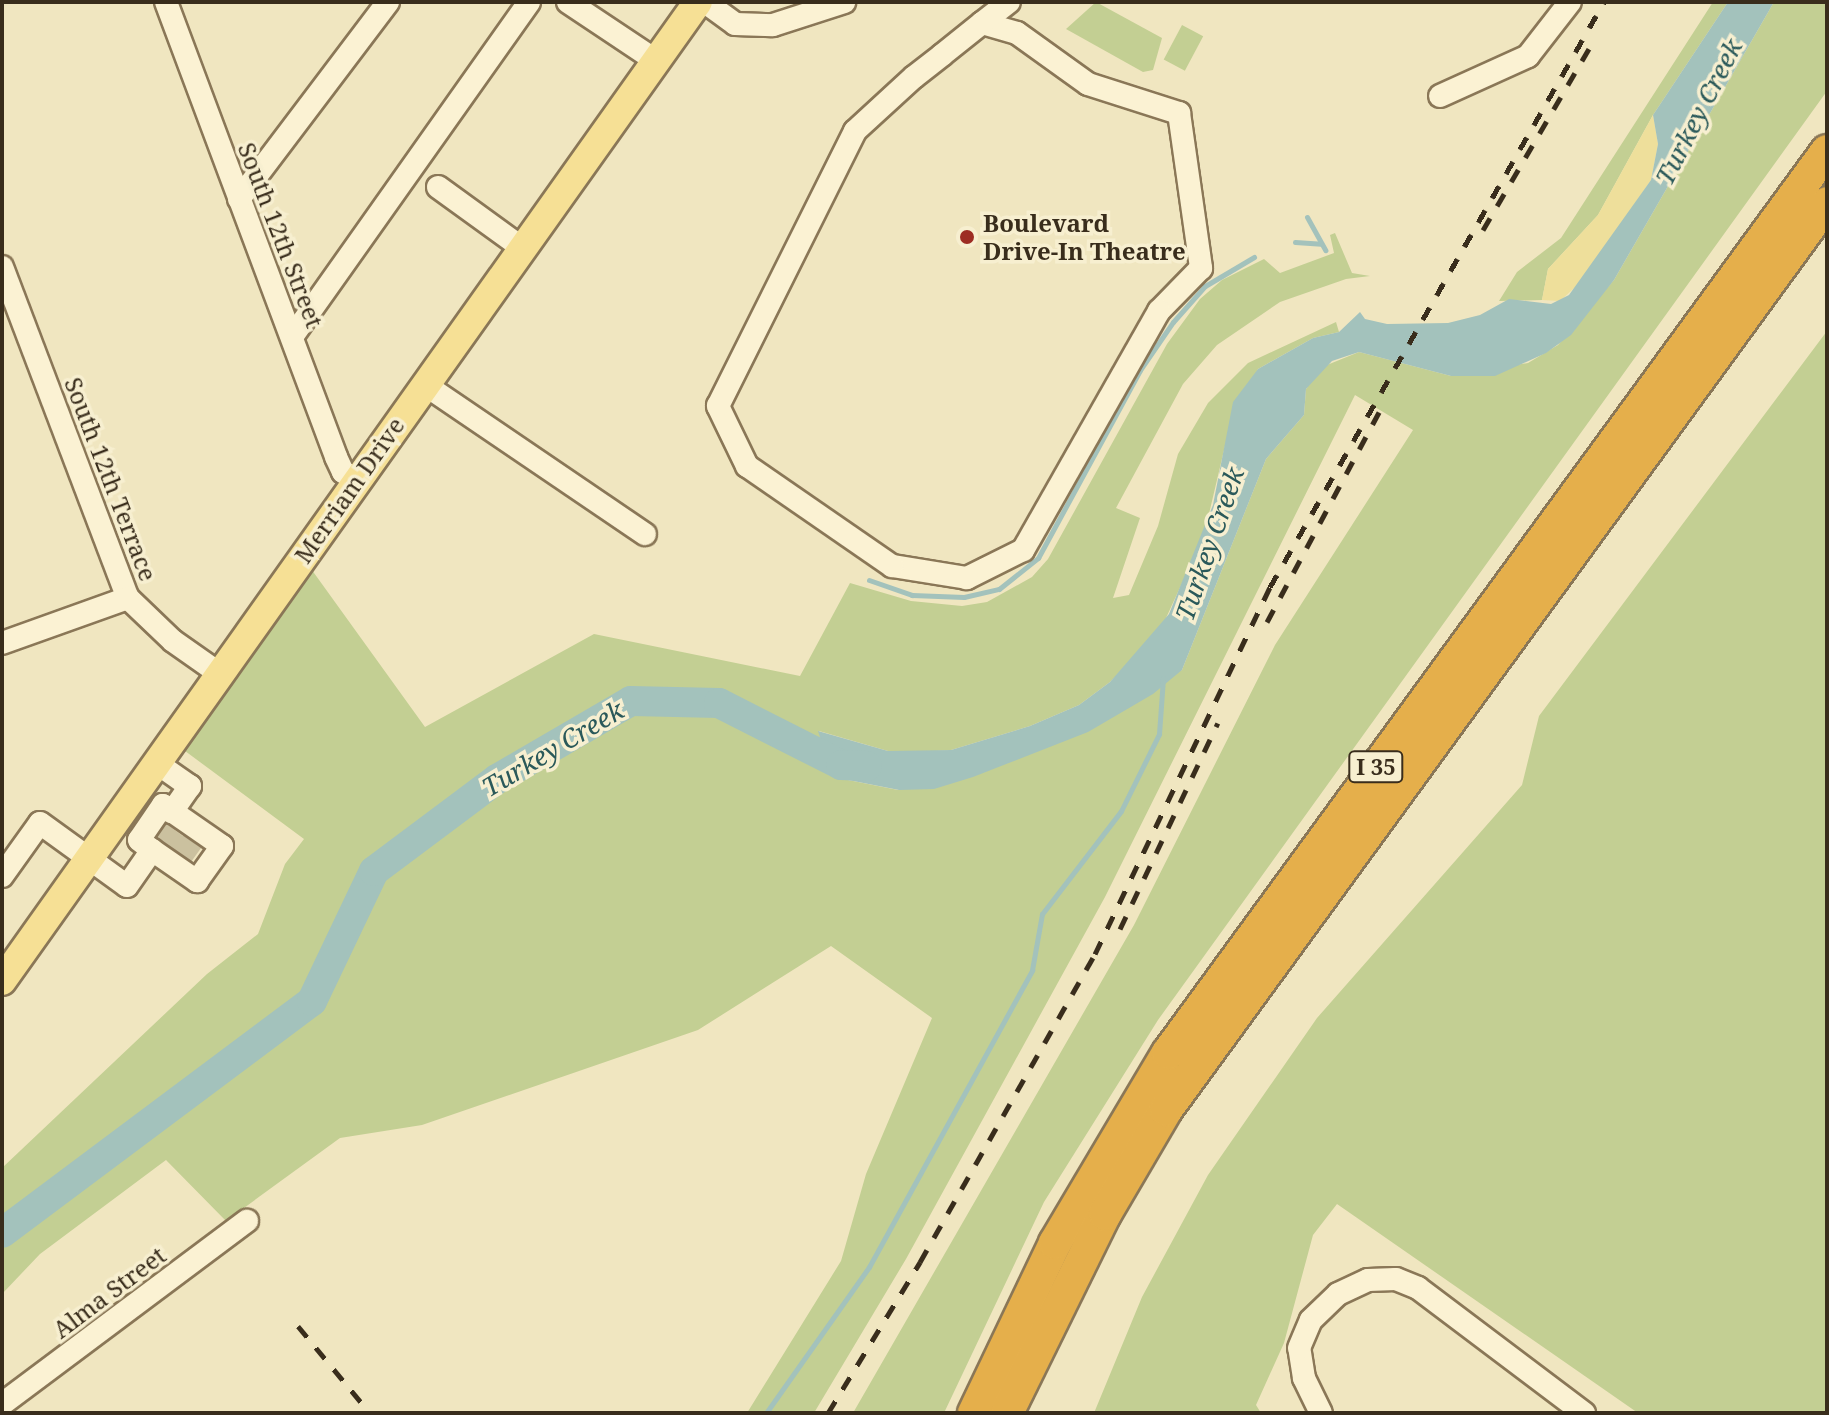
<!DOCTYPE html>
<style>
body{margin:0}
#map{position:relative;width:1829px;height:1415px;overflow:hidden;background:#f0e6c0;font-family:"Noto Serif",serif}
div>[style]{position:absolute}
.green>*{inset:0;background:#c3cf93;transform-origin:0 0}
.sand>*{inset:0;background:#eedf9b}
.water>*{inset:0;background:#a3c2bc}
.stream>*{height:5px;margin:-2.5px;padding:0 2.5px;transform-origin:2.5px;border-radius:2.5px;background:#a3c2bc}
.river>*{height:30px;margin:-15px;padding:0 15px;transform-origin:15px;border-radius:15px;background:#a3c2bc}
.minor-tunnel>*{height:22px;margin-top:-11px;transform-origin:0;background:repeating-linear-gradient(90deg,#cbc19f 0 22px,transparent 0 33px)}
.roads{filter:drop-shadow(2px 0 #8a7757) drop-shadow(-2px 0 #8a7757) drop-shadow(0 2px #8a7757) drop-shadow(0 -2px #8a7757)}
.minor>*{height:22px;margin:-11px;padding:0 11px;transform-origin:11px;border-radius:11px;background:#fbf2d3}
.major>*{height:28px;margin:-14px;padding:0 14px;transform-origin:14px;border-radius:14px;background:#f6e095}
.highway>*{height:32px;margin:-16px;padding:0 16px;transform-origin:16px;border-radius:16px;background:#e5af4b}
.rail>*{height:5px;margin-top:-2.5px;transform-origin:0;background:repeating-linear-gradient(90deg,#392d1c 0 14px,transparent 0 28px)}
.dots>*{width:22px;height:22px;translate:-50% -50%;box-sizing:border-box;border:4px solid #f7efd0;border-radius:50%}
span{translate:-50% -50%;white-space:nowrap;text-align:center;line-height:1.15;-webkit-text-stroke:7px #f7efd0;paint-order:stroke}
.shield-label span{padding:2px 6px;background:#f7efd0;border:2px solid;border-radius:6px;-webkit-text-stroke-width:0}
.shield-label{font-size:22px;color:#392d1c;font-weight:700}
.poi-label{font-size:24px;color:#392d1c;font-weight:700}
.left{translate:0 -50%;text-align:left}
.street-label{font-size:24px;color:#392d1c}
.water-label{font-size:26px;color:#2a595a;font-style:italic}
.frame{position:absolute;inset:0;border:4px solid #392d1c;pointer-events:none}
</style>
<div id="map">
<div class="green">
<i style="clip-path:polygon(1096px 2px,1162px 38px,1153px 70px,1143px 72px,1066px 29px)"></i>
<i style="clip-path:polygon(1713px 2px,1728px 2px,1653px 115px,1598px 215px,1548px 269px,1542px 300px,1499px 301px,1517px 272px,1561px 238px)"></i>
<i style="clip-path:polygon(1774px 2px,1827px 2px,1827px 91px,1158px 1020px,1044px 1202px,944px 1413px,853px 1413px,1134px 925px,1275px 645px,1413px 430px,1355px 395px,1105px 897px,906px 1259px,814px 1413px,747px 1413px,841px 1261px,866px 1174px,932px 1018px,831px 946px,698px 1030px,422px 1125px,340px 1138px,226px 1221px,166px 1160px,40px 1254px,2px 1294px,2px 1168px,207px 974px,258px 934px,285px 864px,304px 839px,181px 748px,309px 566px,425px 727px,594px 634px,800px 676px,850px 583px,911px 601px,962px 606px,987px 602px,1032px 577px,1048px 559px,1167px 344px,1200px 299px,1222px 280px,1264px 259px,1280px 273px,1334px 253px,1330px 235px,1335px 233px,1352px 273px,1370px 276px,1346px 279px,1280px 302px,1217px 345px,1183px 384px,1116px 508px,1140px 518px,1113px 598px,1129px 595px,1158px 526px,1178px 454px,1208px 403px,1248px 363px,1336px 322px,1339px 332px,1313px 338px,1258px 369px,1229px 429px,1204px 535px,1161px 629px,1110px 682px,1079px 705px,1030px 726px,951px 750px,921px 752px,888px 751px,819px 731px,833px 777px,898px 790px,1182px 670px,1266px 459px,1304px 415px,1306px 389px,1322px 367px,1359px 352px,1451px 376px,1528px 363px,1558px 345px,1614px 280px)"></i>
<i style="left:1182px;top:25px;width:24px;height:39px;rotate:28deg"></i>
<i style="clip-path:polygon(1827px 331px,1827px 1413px,1638px 1413px,1337px 1204px,1313px 1235px,1284px 1343px,1256px 1405px,1261px 1413px,1094px 1413px,1142px 1297px,1208px 1175px,1317px 1018px,1522px 785px,1539px 716px)"></i>
</div>
<div class="sand">
<i style="clip-path:polygon(1653px 115px,1658px 144px,1651px 180px,1583px 280px,1560px 301px,1542px 300px,1548px 269px,1598px 215px)"></i>
</div>
<div class="water">
<i style="clip-path:polygon(1728px 2px,1774px 2px,1614px 280px,1571px 335px,1546px 353px,1495px 376px,1451px 376px,1359px 352px,1332px 361px,1306px 389px,1304px 415px,1266px 459px,1182px 670px,1153px 694px,1088px 732px,973px 777px,934px 789px,899px 790px,833px 777px,818px 731px,888px 751px,951px 750px,1030px 726px,1079px 705px,1110px 682px,1169px 614px,1213px 505px,1233px 402px,1258px 369px,1313px 338px,1339px 332px,1360px 312px,1365px 319px,1387px 324px,1448px 323px,1480px 315px,1509px 299px,1551px 304px,1569px 295px,1651px 180px,1658px 144px,1653px 115px)"></i>
</div>
<div class="stream">
<i style="left:1307px;top:217px;width:38px;rotate:61deg"></i>
<i style="left:1295px;top:242px;width:26px;rotate:4deg"></i>
<i style="left:869px;top:580px;width:46px;rotate:19.2deg"></i>
<i style="left:912px;top:595px;width:52px;rotate:2.2deg"></i>
<i style="left:964px;top:597px;width:36px;rotate:-13deg"></i>
<i style="left:999px;top:589px;width:50px;rotate:-38.5deg"></i>
<i style="left:1038px;top:558px;width:214px;rotate:-61.5deg"></i>
<i style="left:1140px;top:370px;width:58px;rotate:-55.5deg"></i>
<i style="left:1173px;top:322px;width:48px;rotate:-48.4deg"></i>
<i style="left:1205px;top:286px;width:57px;rotate:-30.6deg"></i>
<i style="left:766px;top:1413px;width:179px;rotate:-54.8deg"></i>
<i style="left:869px;top:1267px;width:339px;rotate:-61.2deg"></i>
<i style="left:1032px;top:970px;width:57px;rotate:-79.9deg"></i>
<i style="left:1042px;top:914px;width:130px;rotate:-52.5deg"></i>
<i style="left:1121px;top:811px;width:86px;rotate:-63.7deg"></i>
<i style="left:1159px;top:734px;width:56px;rotate:-85.9deg"></i>
</div>
<div class="river">
<i style="left:2px;top:1233px;width:387px;rotate:-36.8deg"></i>
<i style="left:312px;top:1001px;width:144px;rotate:-64.5deg"></i>
<i style="left:374px;top:871px;width:154px;rotate:-36.8deg"></i>
<i style="left:497px;top:779px;width:155px;rotate:-30.2deg"></i>
<i style="left:631px;top:701px;width:88px;rotate:1.3deg"></i>
<i style="left:719px;top:703px;width:137px;rotate:26.9deg"></i>
<i style="left:841px;top:765px;width:26px;rotate:2deg"></i>
</div>
<div class="minor-tunnel">
<i style="left:165px;top:844px;width:17px;rotate:-54deg"></i>
<i style="left:181px;top:857px;width:19px;rotate:-54deg"></i>
</div>
<div class="roads">
<div class="minor">
<i style="left:166px;top:2px;width:486px;rotate:69.5deg"></i>
<i style="left:336px;top:457px;width:17px;rotate:65deg"></i>
<i style="left:343px;top:472px;width:15px;rotate:28deg"></i>
<i style="left:568px;top:2px;width:105px;rotate:33.7deg"></i>
<i style="left:705px;top:2px;width:37px;rotate:36deg"></i>
<i style="left:735px;top:24px;width:38px;rotate:2deg"></i>
<i style="left:773px;top:25px;width:75px;rotate:-17.9deg"></i>
<i style="left:982px;top:23px;width:36px;rotate:16deg"></i>
<i style="left:1017px;top:33px;width:87px;rotate:35.7deg"></i>
<i style="left:1088px;top:84px;width:96px;rotate:17.7deg"></i>
<i style="left:1179px;top:113px;width:157px;rotate:81.9deg"></i>
<i style="left:1201px;top:268px;width:60px;rotate:134.3deg"></i>
<i style="left:1159px;top:311px;width:275px;rotate:119.6deg"></i>
<i style="left:1023px;top:550px;width:63px;rotate:153.4deg"></i>
<i style="left:967px;top:578px;width:76px;rotate:-170.9deg"></i>
<i style="left:892px;top:566px;width:176px;rotate:-145.4deg"></i>
<i style="left:747px;top:466px;width:67px;rotate:-115.8deg"></i>
<i style="left:718px;top:406px;width:307px;rotate:-63.5deg"></i>
<i style="left:855px;top:131px;width:80px;rotate:-42.5deg"></i>
<i style="left:914px;top:77px;width:36px;rotate:-38deg"></i>
<i style="left:942px;top:55px;width:51px;rotate:-38.7deg"></i>
<i style="left:982px;top:23px;width:34px;rotate:-38deg"></i>
<i style="left:1440px;top:96px;width:97px;rotate:-24.4deg"></i>
<i style="left:1528px;top:56px;width:68px;rotate:-52.1deg"></i>
<i style="left:438px;top:187px;width:102px;rotate:35.9deg"></i>
<i style="left:239px;top:199px;width:247px;rotate:-52.9deg"></i>
<i style="left:2px;top:267px;width:354px;rotate:69.2deg"></i>
<i style="left:128px;top:598px;width:62px;rotate:43.7deg"></i>
<i style="left:173px;top:641px;width:57px;rotate:35.1deg"></i>
<i style="left:292px;top:337px;width:410px;rotate:-54.7deg"></i>
<i style="left:424px;top:384px;width:267px;rotate:34.2deg"></i>
<i style="left:2px;top:643px;width:134px;rotate:-19.7deg"></i>
<i style="left:158px;top:764px;width:39px;rotate:35deg"></i>
<i style="left:190px;top:786px;width:32px;rotate:125deg"></i>
<i style="left:2px;top:876px;width:65px;rotate:-54.4deg"></i>
<i style="left:40px;top:823px;width:107px;rotate:35.9deg"></i>
<i style="left:127px;top:886px;width:44px;rotate:-55.2deg"></i>
<i style="left:152px;top:850px;width:55px;rotate:34.6deg"></i>
<i style="left:197px;top:881px;width:43px;rotate:-54.5deg"></i>
<i style="left:222px;top:846px;width:72px;rotate:-145.2deg"></i>
<i style="left:163px;top:805px;width:42px;rotate:124.4deg"></i>
<i style="left:139px;top:840px;width:16px;rotate:38deg"></i>
<i style="left:2px;top:1404px;width:306px;rotate:-36.8deg"></i>
<i style="left:1321px;top:1413px;width:39px;rotate:-116deg"></i>
<i style="left:1304px;top:1378px;width:30px;rotate:-99deg"></i>
<i style="left:1299px;top:1348px;width:30px;rotate:-67deg"></i>
<i style="left:1311px;top:1320px;width:37px;rotate:-44deg"></i>
<i style="left:1338px;top:1294px;width:33px;rotate:-25deg"></i>
<i style="left:1368px;top:1280px;width:28px;rotate:-2deg"></i>
<i style="left:1396px;top:1279px;width:24px;rotate:22deg"></i>
<i style="left:1418px;top:1288px;width:208px;rotate:37deg"></i>
</div>
<div class="major">
<i style="left:2px;top:981px;width:1201px;rotate:-54.59deg"></i>
</div>
<div class="highway">
<i style="left:974px;top:1413px;width:188px;rotate:-64.5deg"></i>
<i style="left:1055px;top:1243px;width:221px;rotate:-59.3deg"></i>
<i style="left:1168px;top:1053px;width:1117px;rotate:-53.85deg"></i>
<i style="left:1007px;top:1413px;width:222px;rotate:-63.8deg"></i>
<i style="left:1105px;top:1214px;width:121px;rotate:-59.6deg"></i>
<i style="left:1166px;top:1110px;width:1122px;rotate:-53.92deg"></i>
</div>
</div>
<div class="rail">
<i style="left:1483px;top:230px;width:212px;rotate:-59.7deg"></i>
<i style="left:1267px;top:622px;width:244px;rotate:-61.9deg"></i>
<i style="left:1120px;top:929px;width:228px;rotate:-64.6deg"></i>
<i style="left:298px;top:1326px;width:113px;rotate:50.4deg"></i>
<i style="left:828px;top:1413px;width:177px;rotate:-58.6deg"></i>
<i style="left:920px;top:1262px;width:354px;rotate:-60.4deg"></i>
<i style="left:1095px;top:954px;width:407px;rotate:-64.5deg"></i>
<i style="left:1270px;top:587px;width:674px;rotate:-60.28deg"></i>
</div>
<div class="dots">
<i style="left:967px;top:237px;background:#9d2d23"></i>
</div>
<div class="shield-label">
<span style="left:1376px;top:767px">I 35</span>
</div>
<div class="poi-label">
<span class="left" style="left:983px;top:237px">Boulevard<br>Drive-In Theatre</span>
</div>
<div class="street-label">
<span style="left:281px;top:235px;rotate:69deg">South 12th Street</span>
<span style="left:111px;top:479px;rotate:69deg">South 12th Terrace</span>
<span style="left:349px;top:490px;rotate:-55deg">Merriam Drive</span>
<span style="left:109px;top:1292px;rotate:-37deg">Alma Street</span>
</div>
<div class="water-label">
<span style="left:1699px;top:112px;rotate:-63deg">Turkey Creek</span>
<span style="left:1210px;top:544px;rotate:-71deg">Turkey Creek</span>
<span style="left:553px;top:749px;rotate:-31deg">Turkey Creek</span>
</div>
<div class="frame"></div>
</div>
